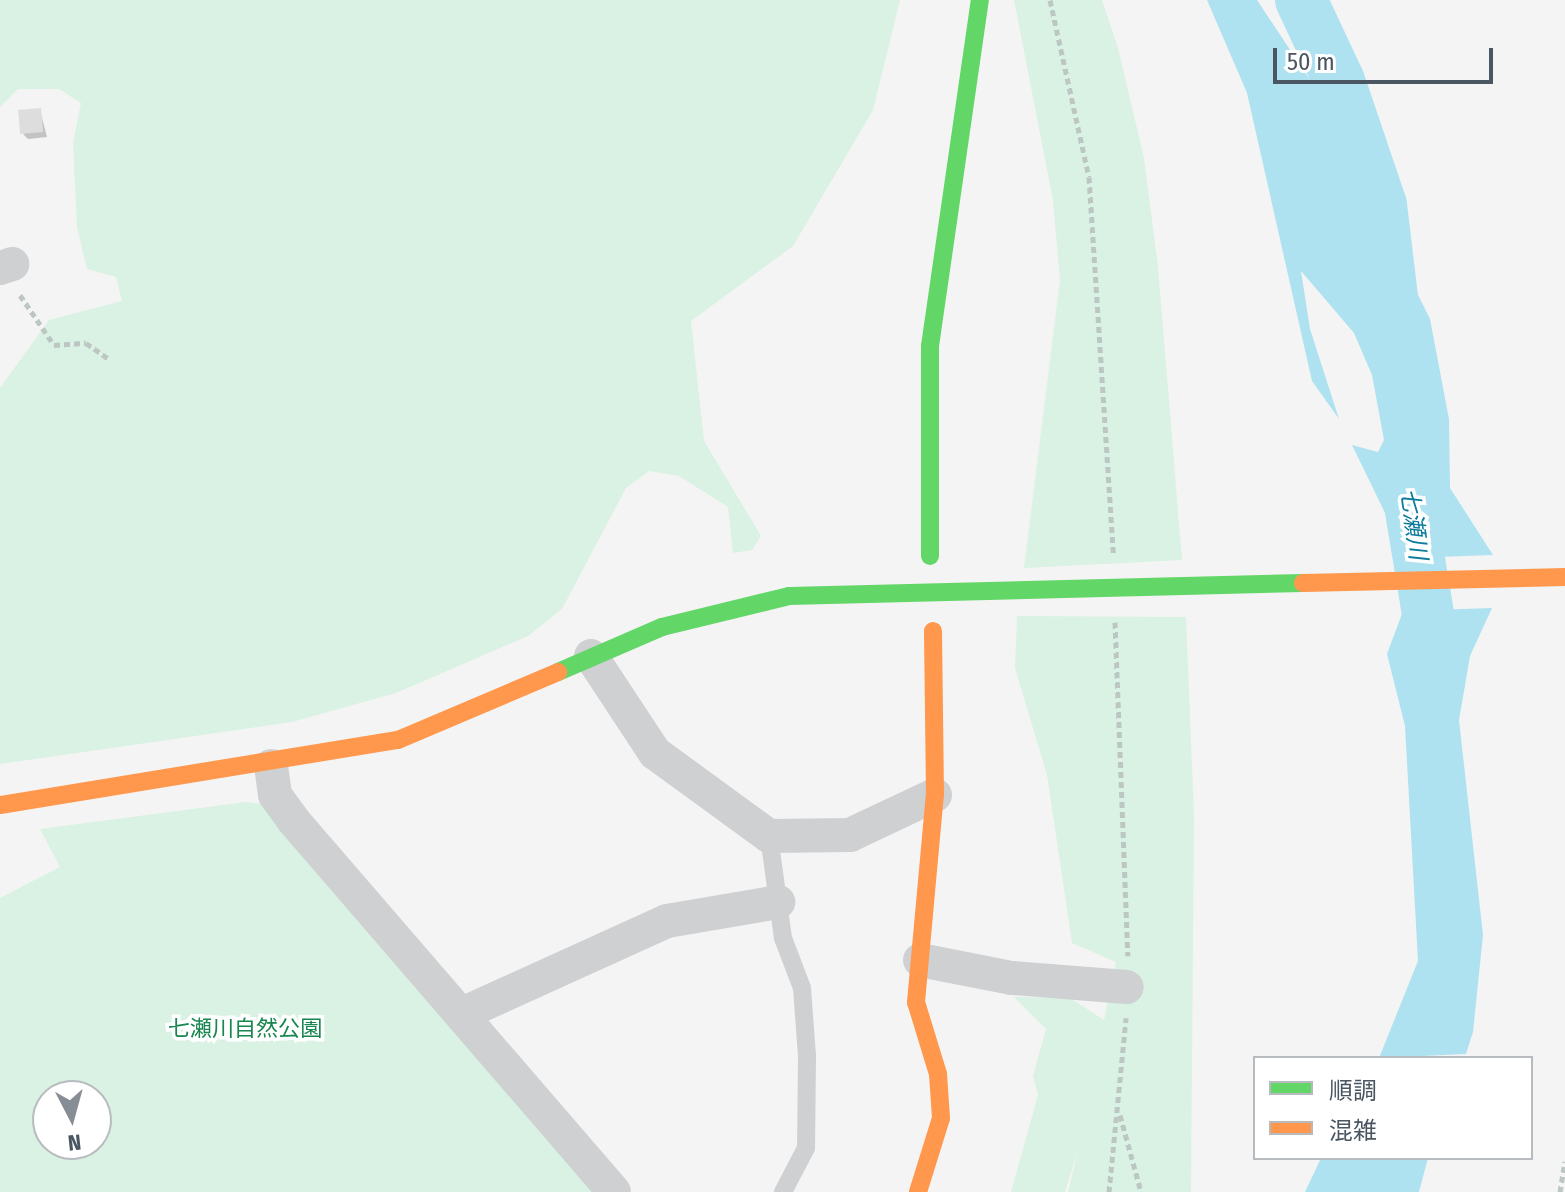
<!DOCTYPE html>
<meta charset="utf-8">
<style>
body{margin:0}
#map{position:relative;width:1565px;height:1192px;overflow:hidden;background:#f4f4f4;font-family:"Fira Sans Condensed","Noto Sans JP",sans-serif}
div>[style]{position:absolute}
.green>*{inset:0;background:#d9f2e3}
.water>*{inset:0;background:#aee2f0}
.shadow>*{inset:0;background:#0003}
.river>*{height:52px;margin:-26px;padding:0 26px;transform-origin:26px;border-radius:26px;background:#aee2f0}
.building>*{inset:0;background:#ddddde;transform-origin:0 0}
.path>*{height:5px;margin-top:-2.5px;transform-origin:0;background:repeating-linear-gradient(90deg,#bcc7c4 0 6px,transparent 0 10px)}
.lane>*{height:18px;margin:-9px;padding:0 9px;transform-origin:9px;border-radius:9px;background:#ced0d2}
.street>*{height:34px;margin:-17px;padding:0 17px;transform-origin:17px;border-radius:17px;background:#ced0d2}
.fast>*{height:18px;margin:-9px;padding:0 9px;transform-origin:9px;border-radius:9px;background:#63d668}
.slow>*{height:18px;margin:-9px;padding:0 9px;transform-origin:9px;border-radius:9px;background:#ff974d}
span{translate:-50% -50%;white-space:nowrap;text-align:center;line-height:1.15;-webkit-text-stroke:7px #fff;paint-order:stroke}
.park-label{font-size:22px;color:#17864f}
.water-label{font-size:24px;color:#0c7c9b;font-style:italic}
.legend{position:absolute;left:1253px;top:1056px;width:280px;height:104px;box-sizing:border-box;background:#fff;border:2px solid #b7bbc0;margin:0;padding:10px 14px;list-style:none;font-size:24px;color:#4a5661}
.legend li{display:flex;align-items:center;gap:16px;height:40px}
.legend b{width:40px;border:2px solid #b7bbc0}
.north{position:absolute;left:32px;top:1080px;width:80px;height:80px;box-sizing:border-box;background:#fff;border:2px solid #b7bbc0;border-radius:50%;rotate:174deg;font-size:22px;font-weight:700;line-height:32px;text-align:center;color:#4a5661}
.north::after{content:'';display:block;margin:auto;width:28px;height:36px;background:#868d94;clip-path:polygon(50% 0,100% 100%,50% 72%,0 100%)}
.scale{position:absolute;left:1273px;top:48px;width:220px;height:36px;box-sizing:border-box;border:4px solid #4a5661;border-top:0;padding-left:10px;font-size:24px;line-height:28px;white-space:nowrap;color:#4a5661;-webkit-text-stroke:6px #fff;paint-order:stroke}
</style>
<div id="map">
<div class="green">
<i style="clip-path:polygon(0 0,900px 0,873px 110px,793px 246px,691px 321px,704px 441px,761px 536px,752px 550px,733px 553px,728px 507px,679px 476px,649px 471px,626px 488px,562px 609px,528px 636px,396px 693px,292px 722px,0 764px,0 388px,49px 320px,122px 301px,116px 277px,87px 269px,77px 227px,73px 143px,81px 103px,59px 89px,18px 89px,0 107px)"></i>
<i style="clip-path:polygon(1014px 0,1102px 0,1118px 48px,1144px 158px,1158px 267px,1182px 560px,1024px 568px,1060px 280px,1053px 200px)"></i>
<i style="clip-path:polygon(1017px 616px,1186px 617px,1194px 817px,1191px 1192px,1068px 1192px,1079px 1147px,1065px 1192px,1011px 1192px,1038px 1095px,1033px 1076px,1046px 1029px,1014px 997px,1070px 998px,1104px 1020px,1116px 962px,1072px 943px,1047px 775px,1015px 668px)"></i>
<i style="clip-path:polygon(evenodd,246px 802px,264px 804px,600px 1192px,0 1192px,0 898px,60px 867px,40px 829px,246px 802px,48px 1096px,96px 1096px,96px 1144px,48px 1144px,48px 1096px)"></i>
</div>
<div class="water">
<i style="clip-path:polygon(1207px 0,1257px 0,1314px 86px,1430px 319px,1449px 419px,1450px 488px,1493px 555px,1407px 558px,1352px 445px,1378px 452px,1384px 440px,1372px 375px,1354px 333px,1301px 271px,1310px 329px,1339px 419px,1312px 381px,1247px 93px)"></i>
<i style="clip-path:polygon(1492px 608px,1470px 656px,1459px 720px,1483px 935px,1473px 1032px,1466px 1054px,1379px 1058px,1418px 961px,1405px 726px,1387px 654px,1403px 611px)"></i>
<i style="clip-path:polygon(1321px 1158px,1428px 1158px,1419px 1192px,1305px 1192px)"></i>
</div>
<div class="shadow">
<i style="clip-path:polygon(40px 110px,47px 137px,28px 139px,23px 134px)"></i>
</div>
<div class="river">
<i style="left:1301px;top:0;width:89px;rotate:64.9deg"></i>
<i style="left:1339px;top:81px;width:131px;rotate:71.3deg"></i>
<i style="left:1381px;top:205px;width:93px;rotate:83.2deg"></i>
<i style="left:1407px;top:487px;width:197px;rotate:80.6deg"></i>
</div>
<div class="building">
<i style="left:41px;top:108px;width:24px;height:23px;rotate:85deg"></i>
</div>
<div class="path">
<i style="left:1050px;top:0;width:181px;rotate:77.6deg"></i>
<i style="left:1089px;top:177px;width:377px;rotate:86.3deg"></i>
<i style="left:20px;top:295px;width:60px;rotate:55.8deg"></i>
<i style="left:54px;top:345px;width:32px;rotate:-4deg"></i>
<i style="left:86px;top:343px;width:29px;rotate:35deg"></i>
<i style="left:1115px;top:622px;width:334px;rotate:87.8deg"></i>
<i style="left:1120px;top:1115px;width:80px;rotate:74.7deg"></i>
<i style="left:1109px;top:1192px;width:175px;rotate:-84.4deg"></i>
<i style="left:1560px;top:1192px;width:31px;rotate:-81deg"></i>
</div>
<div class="lane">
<i style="left:769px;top:836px;width:103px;rotate:82.2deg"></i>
<i style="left:783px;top:938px;width:53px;rotate:69.2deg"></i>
<i style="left:802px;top:988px;width:68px;rotate:85.8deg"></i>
<i style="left:807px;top:1056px;width:92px;rotate:90.6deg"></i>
<i style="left:806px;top:1148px;width:50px;rotate:117.6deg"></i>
</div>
<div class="street">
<i style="left:0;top:268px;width:13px;rotate:-18deg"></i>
<i style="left:591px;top:656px;width:116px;rotate:56.6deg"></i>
<i style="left:655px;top:753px;width:141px;rotate:36.1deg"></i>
<i style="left:769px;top:836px;width:81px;rotate:-0.7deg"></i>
<i style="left:850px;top:835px;width:94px;rotate:-25.2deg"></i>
<i style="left:271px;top:766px;width:29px;rotate:82deg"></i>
<i style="left:275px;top:795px;width:31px;rotate:54deg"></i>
<i style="left:293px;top:820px;width:491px;rotate:49.2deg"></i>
<i style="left:920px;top:960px;width:94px;rotate:11.1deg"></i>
<i style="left:1012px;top:978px;width:115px;rotate:4.5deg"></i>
<i style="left:462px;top:1014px;width:225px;rotate:-24.4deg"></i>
<i style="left:667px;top:921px;width:113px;rotate:-9.7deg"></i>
</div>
<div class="fast">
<i style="left:930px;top:556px;width:210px;rotate:-90deg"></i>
<i style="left:930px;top:346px;width:350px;rotate:-81.8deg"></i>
<i style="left:558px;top:672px;width:113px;rotate:-23.4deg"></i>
<i style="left:662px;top:627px;width:131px;rotate:-13.7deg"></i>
<i style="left:789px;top:596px;width:514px;rotate:-1.45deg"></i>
</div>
<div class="slow">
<i style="left:1303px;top:583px;width:262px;rotate:-1.3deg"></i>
<i style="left:0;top:805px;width:403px;rotate:-9.3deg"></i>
<i style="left:398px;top:740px;width:174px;rotate:-23deg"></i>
<i style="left:918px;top:1192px;width:77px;rotate:-72.7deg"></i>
<i style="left:941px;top:1118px;width:44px;rotate:-93.9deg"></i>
<i style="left:938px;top:1074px;width:75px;rotate:-107deg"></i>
<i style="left:916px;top:1002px;width:208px;rotate:-84.8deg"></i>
<i style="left:935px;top:795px;width:164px;rotate:-90.7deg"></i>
</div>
<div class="park-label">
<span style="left:245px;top:1029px">七瀬川自然公園</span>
</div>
<div class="water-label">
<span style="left:1413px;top:524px;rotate:82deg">七瀬川</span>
</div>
<ul class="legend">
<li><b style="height:10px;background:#63d668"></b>順調</li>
<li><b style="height:10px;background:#ff974d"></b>混雑</li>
</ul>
<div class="north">N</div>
<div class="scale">50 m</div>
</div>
